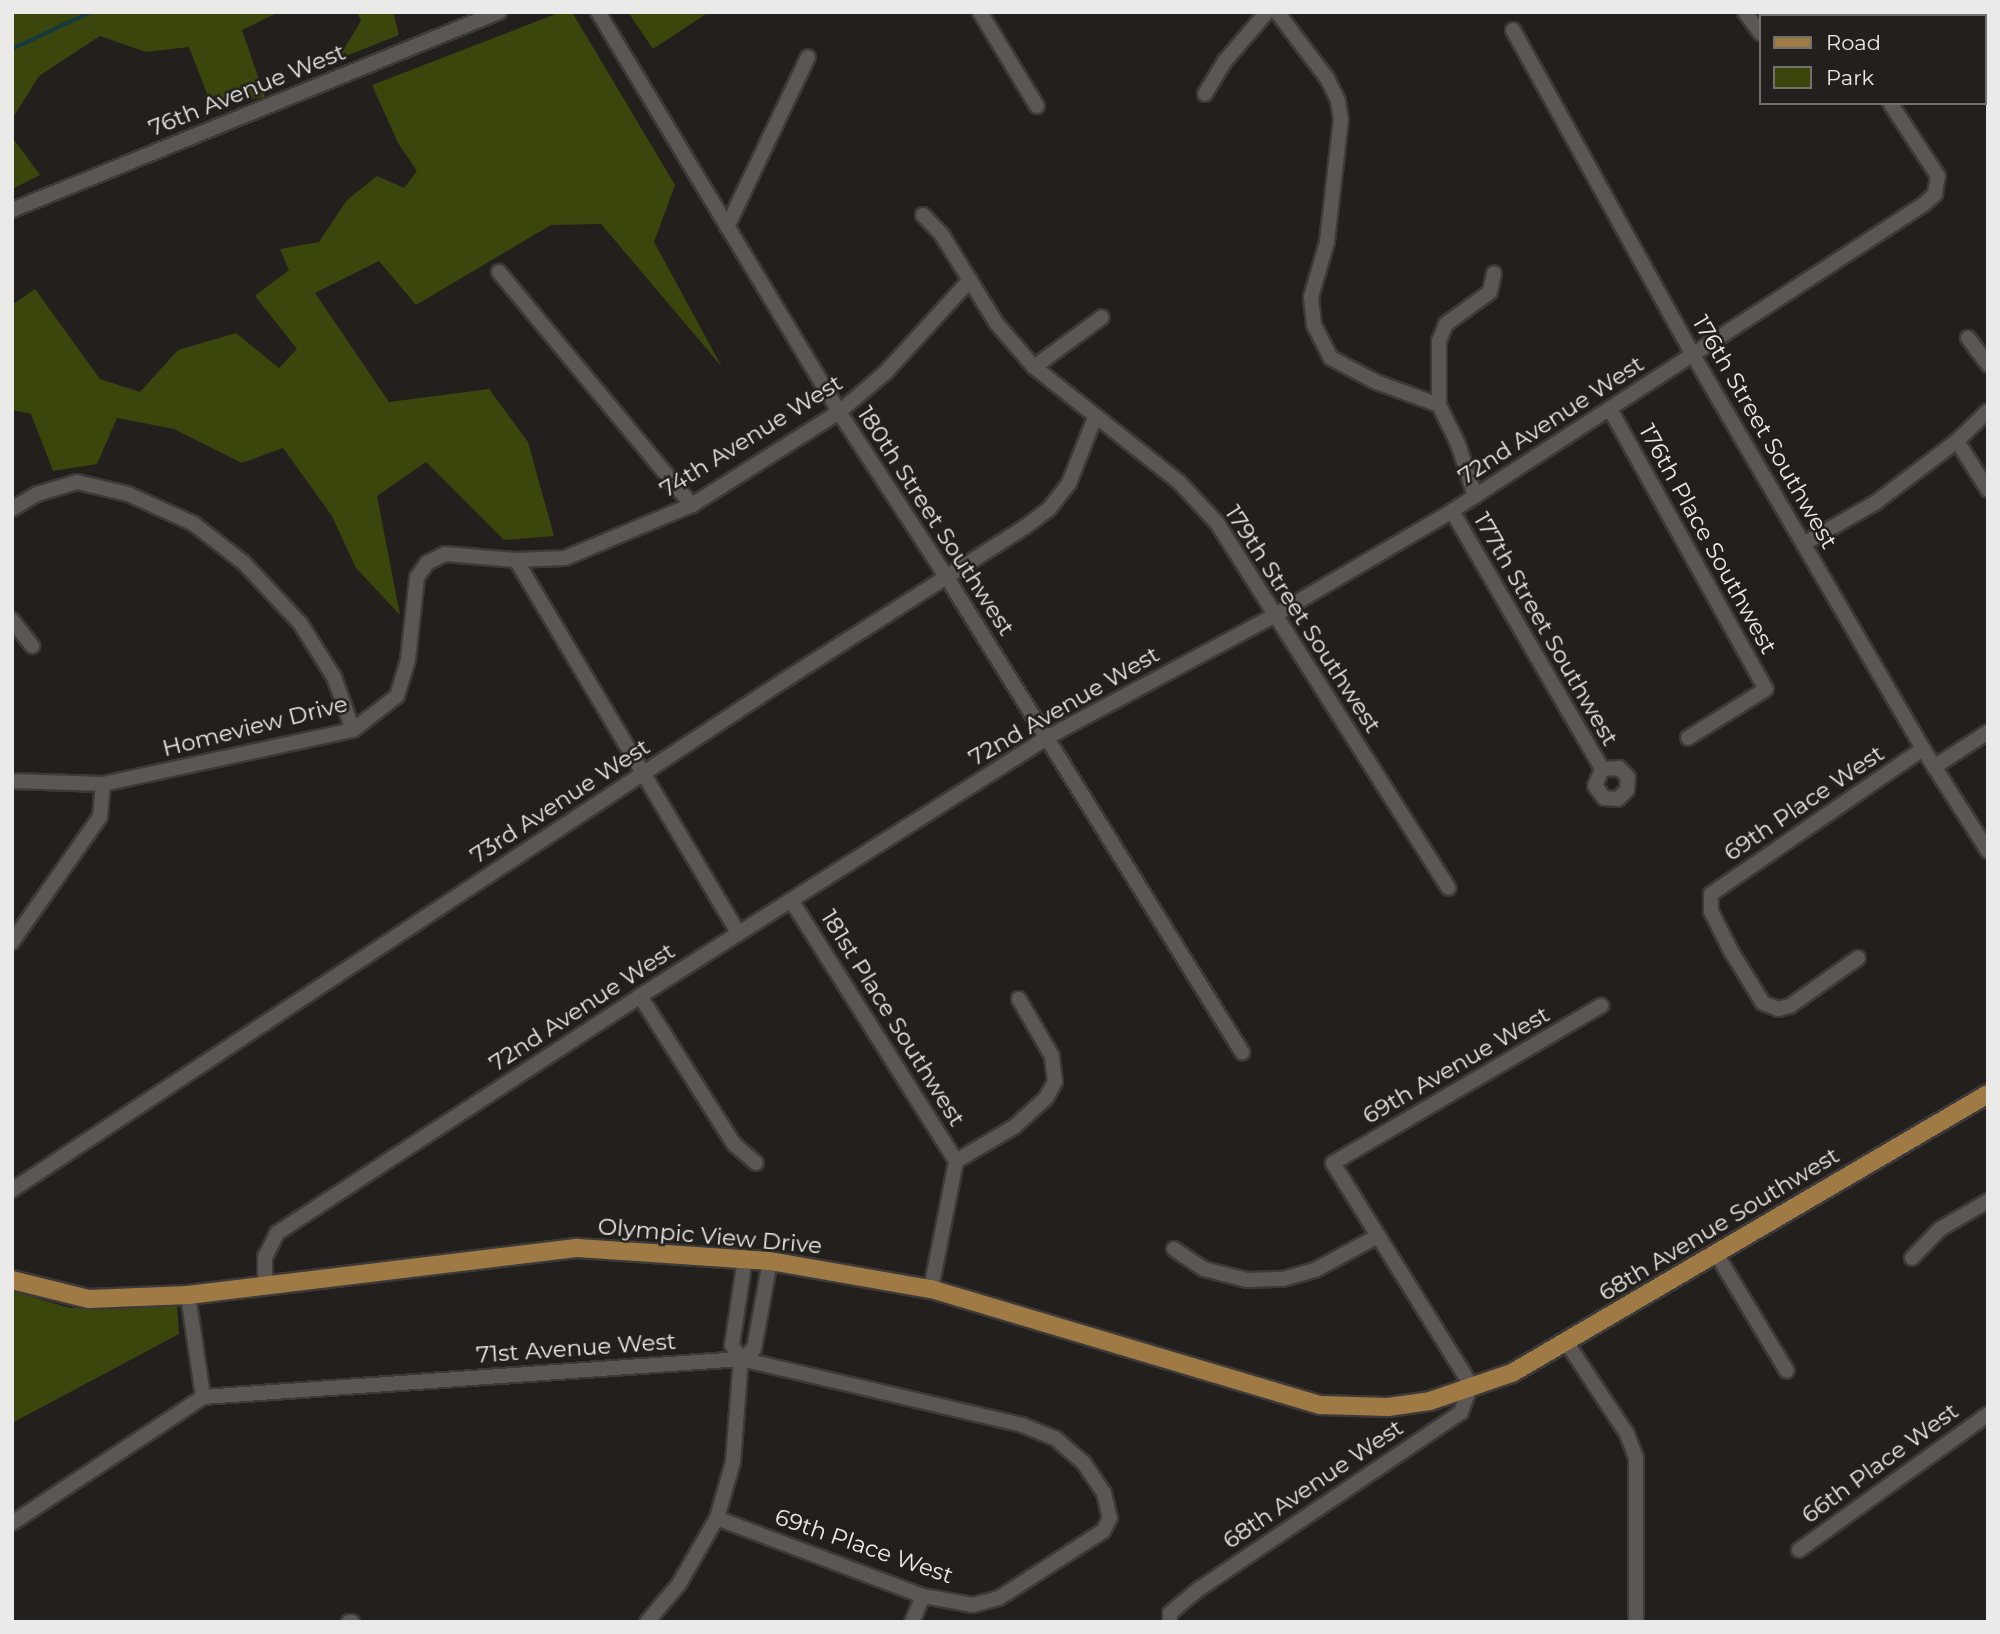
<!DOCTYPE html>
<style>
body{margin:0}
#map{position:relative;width:2000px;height:1634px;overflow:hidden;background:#221f1c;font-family:Montserrat,sans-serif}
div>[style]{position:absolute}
.green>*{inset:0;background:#3b460d}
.stream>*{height:3.5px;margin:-1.75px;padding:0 1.75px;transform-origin:1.75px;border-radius:1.75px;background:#143940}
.roads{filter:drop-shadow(2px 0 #3c3a38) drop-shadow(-2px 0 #3c3a38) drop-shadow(0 2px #3c3a38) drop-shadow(0 -2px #3c3a38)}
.minor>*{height:14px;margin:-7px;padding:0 7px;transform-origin:7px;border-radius:7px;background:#5a5754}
.major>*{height:18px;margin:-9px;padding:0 9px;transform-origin:9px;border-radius:9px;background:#a07a45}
span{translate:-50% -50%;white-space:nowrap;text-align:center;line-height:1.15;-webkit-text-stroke:5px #221f1c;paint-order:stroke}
.street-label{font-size:23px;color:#eceae8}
.frame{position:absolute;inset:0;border:14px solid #eceae8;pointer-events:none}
.legend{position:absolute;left:1759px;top:14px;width:228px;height:91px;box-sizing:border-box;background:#221f1c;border:2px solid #73706e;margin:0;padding:9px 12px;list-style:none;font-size:21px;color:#eceae8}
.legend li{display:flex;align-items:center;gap:14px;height:35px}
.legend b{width:35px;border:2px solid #73706e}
</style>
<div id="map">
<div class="green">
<i style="clip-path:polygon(12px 12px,279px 12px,242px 30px,265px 97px,211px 104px,189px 47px,146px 52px,100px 36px,39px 76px,12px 119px)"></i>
<i style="clip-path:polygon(357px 12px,393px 12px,399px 35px,338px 59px,361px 21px)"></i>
<i style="clip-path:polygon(561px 12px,572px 12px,675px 185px,654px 242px,722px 367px,601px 224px,551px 225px,416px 305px,379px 261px,315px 293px,389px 402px,489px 389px,528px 442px,554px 536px,504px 540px,426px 462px,377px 496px,400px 615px,356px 568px,332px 516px,283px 448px,242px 463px,174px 429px,117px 418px,97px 464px,53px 471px,31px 414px,12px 410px,12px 305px,35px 289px,100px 379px,140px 392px,178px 350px,236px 333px,279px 368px,297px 349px,255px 296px,289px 270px,280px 249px,319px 242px,347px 200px,377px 176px,404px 188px,417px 171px,398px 143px,372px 85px)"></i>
<i style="clip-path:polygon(628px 12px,709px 12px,653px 49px)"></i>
<i style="clip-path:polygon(12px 137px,40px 175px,12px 189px)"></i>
<i style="clip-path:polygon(12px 1291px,70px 1308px,177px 1305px,179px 1334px,12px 1423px)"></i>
</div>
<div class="stream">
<i style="left:12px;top:49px;width:87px;rotate:-25.1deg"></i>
</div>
<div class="roads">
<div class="minor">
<i style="left:598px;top:12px;width:467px;rotate:58.9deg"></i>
<i style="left:839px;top:412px;width:196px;rotate:56.9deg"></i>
<i style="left:946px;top:576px;width:561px;rotate:58.12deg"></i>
<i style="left:980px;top:12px;width:110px;rotate:58.8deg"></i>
<i style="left:1277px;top:12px;width:83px;rotate:52.9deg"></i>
<i style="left:1327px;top:78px;width:25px;rotate:64deg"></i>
<i style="left:1338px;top:101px;width:18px;rotate:81deg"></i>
<i style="left:1341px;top:119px;width:124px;rotate:96.5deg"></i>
<i style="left:1327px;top:242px;width:57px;rotate:106.2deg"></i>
<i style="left:1311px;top:297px;width:28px;rotate:84deg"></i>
<i style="left:1314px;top:325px;width:37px;rotate:63deg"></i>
<i style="left:1331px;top:358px;width:51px;rotate:28.1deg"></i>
<i style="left:1376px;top:382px;width:67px;rotate:20.1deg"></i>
<i style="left:1439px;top:405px;width:43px;rotate:64deg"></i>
<i style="left:1458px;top:444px;width:55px;rotate:71.9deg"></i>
<i style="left:1745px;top:12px;width:26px;rotate:54deg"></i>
<i style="left:1513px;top:30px;width:372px;rotate:61deg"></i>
<i style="left:1693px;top:355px;width:456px;rotate:59.7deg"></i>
<i style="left:1923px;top:749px;width:121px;rotate:57.5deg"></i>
<i style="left:1205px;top:94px;width:39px;rotate:-59deg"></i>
<i style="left:1225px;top:61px;width:65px;rotate:-49.4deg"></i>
<i style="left:12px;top:210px;width:526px;rotate:-22.13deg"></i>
<i style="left:923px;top:215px;width:28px;rotate:46deg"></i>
<i style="left:942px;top:235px;width:105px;rotate:58.3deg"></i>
<i style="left:997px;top:324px;width:57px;rotate:49.3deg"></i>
<i style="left:1034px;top:367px;width:185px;rotate:38.4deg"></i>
<i style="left:1179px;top:482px;width:56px;rotate:47.2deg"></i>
<i style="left:1217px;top:523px;width:432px;rotate:57.6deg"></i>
<i style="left:727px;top:227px;width:188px;rotate:-64.5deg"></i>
<i style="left:499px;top:272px;width:303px;rotate:50.4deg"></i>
<i style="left:1968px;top:338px;width:34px;rotate:53deg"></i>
<i style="left:1034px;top:367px;width:84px;rotate:-36.3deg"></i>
<i style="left:1439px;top:405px;width:64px;rotate:-90deg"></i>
<i style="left:1439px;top:341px;width:18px;rotate:-68deg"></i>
<i style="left:1446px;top:324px;width:54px;rotate:-36deg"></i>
<i style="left:1490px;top:292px;width:19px;rotate:-78deg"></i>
<i style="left:1611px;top:411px;width:318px;rotate:60.9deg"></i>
<i style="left:1766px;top:689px;width:92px;rotate:147.9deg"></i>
<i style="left:1957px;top:441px;width:58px;rotate:57.7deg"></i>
<i style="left:12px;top:509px;width:29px;rotate:-31deg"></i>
<i style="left:37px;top:494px;width:42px;rotate:-16.7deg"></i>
<i style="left:77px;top:482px;width:52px;rotate:13.2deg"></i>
<i style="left:128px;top:494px;width:72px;rotate:24.4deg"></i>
<i style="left:194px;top:524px;width:63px;rotate:38deg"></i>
<i style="left:244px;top:563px;width:82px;rotate:47deg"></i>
<i style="left:300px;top:623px;width:64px;rotate:57.8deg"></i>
<i style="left:334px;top:677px;width:56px;rotate:70.3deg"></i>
<i style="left:1452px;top:511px;width:298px;rotate:59.8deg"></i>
<i style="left:1602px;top:769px;width:18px;rotate:112deg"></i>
<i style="left:1595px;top:786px;width:15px;rotate:53deg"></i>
<i style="left:1604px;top:798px;width:14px;rotate:4deg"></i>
<i style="left:1618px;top:799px;width:13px;rotate:-45deg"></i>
<i style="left:1627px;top:790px;width:13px;rotate:-86deg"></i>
<i style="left:1628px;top:777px;width:13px;rotate:-135deg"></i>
<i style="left:1619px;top:768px;width:17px;rotate:177deg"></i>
<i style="left:1803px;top:544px;width:83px;rotate:-29.7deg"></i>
<i style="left:1875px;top:503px;width:103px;rotate:-37.1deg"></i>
<i style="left:1957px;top:441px;width:43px;rotate:-44.1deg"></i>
<i style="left:516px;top:560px;width:435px;rotate:59.2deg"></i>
<i style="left:12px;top:620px;width:33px;rotate:52deg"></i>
<i style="left:1934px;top:767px;width:64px;rotate:-32.9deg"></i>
<i style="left:12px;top:781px;width:91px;rotate:1.9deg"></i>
<i style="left:103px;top:784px;width:256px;rotate:-12.2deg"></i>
<i style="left:353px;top:730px;width:56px;rotate:-37.7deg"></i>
<i style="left:397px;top:696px;width:39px;rotate:-73deg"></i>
<i style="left:408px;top:659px;width:82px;rotate:-83.7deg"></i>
<i style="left:417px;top:577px;width:17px;rotate:-54deg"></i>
<i style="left:427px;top:563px;width:20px;rotate:-27deg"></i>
<i style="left:445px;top:554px;width:71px;rotate:4.8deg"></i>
<i style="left:516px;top:560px;width:49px;rotate:-2.3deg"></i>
<i style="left:565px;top:558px;width:138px;rotate:-22.7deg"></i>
<i style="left:692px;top:505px;width:174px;rotate:-32.3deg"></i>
<i style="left:839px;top:412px;width:60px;rotate:-40.3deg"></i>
<i style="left:885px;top:373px;width:126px;rotate:-47.6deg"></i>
<i style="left:791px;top:900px;width:309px;rotate:57.7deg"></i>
<i style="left:12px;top:942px;width:153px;rotate:-54.9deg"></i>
<i style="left:100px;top:817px;width:33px;rotate:-85deg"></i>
<i style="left:1858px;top:958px;width:83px;rotate:144.8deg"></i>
<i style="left:1790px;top:1006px;width:12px;rotate:166deg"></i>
<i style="left:1778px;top:1009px;width:16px;rotate:-158deg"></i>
<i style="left:1763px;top:1003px;width:61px;rotate:-121.6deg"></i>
<i style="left:1731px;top:951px;width:45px;rotate:-116.6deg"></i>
<i style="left:1711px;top:911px;width:17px;rotate:-90deg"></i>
<i style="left:1711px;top:894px;width:257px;rotate:-34.4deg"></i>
<i style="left:640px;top:996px;width:175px;rotate:57.6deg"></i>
<i style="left:734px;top:1144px;width:29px;rotate:41deg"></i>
<i style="left:12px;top:1190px;width:924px;rotate:-33.43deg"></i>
<i style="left:783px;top:681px;width:287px;rotate:-32.5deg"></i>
<i style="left:1025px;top:527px;width:30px;rotate:-37deg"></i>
<i style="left:1049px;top:509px;width:33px;rotate:-52deg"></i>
<i style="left:1069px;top:483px;width:68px;rotate:-68.4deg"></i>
<i style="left:1174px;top:1249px;width:36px;rotate:34deg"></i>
<i style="left:1204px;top:1269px;width:44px;rotate:14.3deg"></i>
<i style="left:1247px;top:1280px;width:36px;rotate:-2deg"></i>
<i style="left:1283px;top:1279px;width:33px;rotate:-16deg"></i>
<i style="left:1315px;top:1270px;width:72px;rotate:-28.4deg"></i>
<i style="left:1717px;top:1255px;width:135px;rotate:58.9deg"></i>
<i style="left:1912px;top:1258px;width:40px;rotate:-46deg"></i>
<i style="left:1940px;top:1229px;width:56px;rotate:-30.3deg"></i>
<i style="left:265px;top:1283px;width:26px;rotate:-90deg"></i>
<i style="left:265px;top:1257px;width:27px;rotate:-63deg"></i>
<i style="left:277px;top:1233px;width:434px;rotate:-33.1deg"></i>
<i style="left:640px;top:996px;width:481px;rotate:-32.4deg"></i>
<i style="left:1046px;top:738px;width:260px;rotate:-28.2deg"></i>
<i style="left:1275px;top:615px;width:205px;rotate:-30.4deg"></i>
<i style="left:1452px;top:511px;width:563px;rotate:-33.04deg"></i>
<i style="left:1924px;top:204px;width:15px;rotate:-42deg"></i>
<i style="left:1935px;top:194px;width:18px;rotate:-81deg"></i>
<i style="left:1938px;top:176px;width:87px;rotate:-123.3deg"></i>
<i style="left:931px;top:1289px;width:130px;rotate:-78.9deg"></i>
<i style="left:956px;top:1161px;width:67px;rotate:-30.4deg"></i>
<i style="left:1014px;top:1127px;width:43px;rotate:-42.2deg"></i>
<i style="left:1046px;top:1098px;width:18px;rotate:-61deg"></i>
<i style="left:1055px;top:1082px;width:26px;rotate:-97deg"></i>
<i style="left:1052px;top:1056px;width:66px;rotate:-120.1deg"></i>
<i style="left:188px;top:1295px;width:103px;rotate:81.6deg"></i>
<i style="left:1567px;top:1343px;width:109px;rotate:56.6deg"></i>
<i style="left:1627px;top:1434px;width:25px;rotate:69deg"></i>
<i style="left:1636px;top:1457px;width:165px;rotate:90deg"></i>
<i style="left:741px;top:1359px;width:16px;rotate:-38deg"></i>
<i style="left:754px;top:1349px;width:89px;rotate:-79.7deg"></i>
<i style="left:12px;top:1523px;width:229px;rotate:-33.4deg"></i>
<i style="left:203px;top:1397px;width:539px;rotate:-4.04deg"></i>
<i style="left:741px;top:1359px;width:289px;rotate:13.2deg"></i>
<i style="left:1022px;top:1425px;width:35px;rotate:22deg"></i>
<i style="left:1055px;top:1438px;width:37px;rotate:41deg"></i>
<i style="left:1083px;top:1462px;width:37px;rotate:56deg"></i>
<i style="left:1104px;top:1493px;width:26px;rotate:77deg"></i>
<i style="left:1110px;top:1518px;width:15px;rotate:118deg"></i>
<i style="left:1103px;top:1531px;width:124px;rotate:147.2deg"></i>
<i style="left:999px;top:1598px;width:27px;rotate:165deg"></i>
<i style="left:973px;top:1605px;width:51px;rotate:-169.8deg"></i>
<i style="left:923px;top:1596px;width:220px;rotate:-159.3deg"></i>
<i style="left:1799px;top:1550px;width:233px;rotate:-35.7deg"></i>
<i style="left:349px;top:1622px;width:3px"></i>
<i style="left:647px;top:1622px;width:50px;rotate:-49.9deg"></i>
<i style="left:679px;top:1584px;width:76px;rotate:-60.1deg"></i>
<i style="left:717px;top:1518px;width:58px;rotate:-74.1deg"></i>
<i style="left:733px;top:1462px;width:103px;rotate:-85.6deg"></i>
<i style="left:741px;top:1359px;width:17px;rotate:-123deg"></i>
<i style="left:732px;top:1345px;width:87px;rotate:-81.4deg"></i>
<i style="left:912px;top:1622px;width:28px;rotate:-67deg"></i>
<i style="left:1170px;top:1622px;width:9px;rotate:-90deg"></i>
<i style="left:1170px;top:1613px;width:38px;rotate:-40deg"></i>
<i style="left:1199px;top:1589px;width:316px;rotate:-34deg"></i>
<i style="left:1461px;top:1412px;width:29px;rotate:-70deg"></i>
<i style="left:1471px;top:1385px;width:261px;rotate:-121.9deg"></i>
<i style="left:1333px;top:1163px;width:311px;rotate:-30.4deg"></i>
</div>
<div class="major">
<i style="left:12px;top:1280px;width:79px;rotate:13.9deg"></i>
<i style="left:89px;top:1299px;width:99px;rotate:-2.3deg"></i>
<i style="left:188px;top:1295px;width:393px;rotate:-6.9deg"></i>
<i style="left:578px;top:1248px;width:192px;rotate:3.9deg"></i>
<i style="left:770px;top:1261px;width:163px;rotate:9.9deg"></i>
<i style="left:931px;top:1289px;width:407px;rotate:16.6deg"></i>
<i style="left:1321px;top:1405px;width:67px;rotate:1.7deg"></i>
<i style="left:1388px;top:1407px;width:42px;rotate:-8.1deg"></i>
<i style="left:1430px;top:1401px;width:87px;rotate:-18.9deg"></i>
<i style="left:1512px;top:1373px;width:552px;rotate:-30.38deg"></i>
</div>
</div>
<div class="street-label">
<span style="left:247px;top:90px;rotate:-22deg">76th Avenue West</span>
<span style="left:1551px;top:420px;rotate:-33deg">72nd Avenue West</span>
<span style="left:1765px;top:432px;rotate:60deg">176th Street Southwest</span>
<span style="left:751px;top:436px;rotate:-32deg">74th Avenue West</span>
<span style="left:936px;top:521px;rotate:57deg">180th Street Southwest</span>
<span style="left:1708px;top:539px;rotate:61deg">176th Place Southwest</span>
<span style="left:1303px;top:619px;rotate:57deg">179th Street Southwest</span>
<span style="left:1546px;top:629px;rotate:60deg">177th Street Southwest</span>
<span style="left:1064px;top:706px;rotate:-30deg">72nd Avenue West</span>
<span style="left:255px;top:726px;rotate:-14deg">Homeview Drive</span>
<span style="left:560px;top:801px;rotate:-33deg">73rd Avenue West</span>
<span style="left:1804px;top:803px;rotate:-34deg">69th Place West</span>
<span style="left:582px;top:1007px;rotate:-33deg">72nd Avenue West</span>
<span style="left:893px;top:1018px;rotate:58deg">181st Place Southwest</span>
<span style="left:1456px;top:1065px;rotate:-30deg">69th Avenue West</span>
<span style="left:1719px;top:1224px;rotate:-31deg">68th Avenue Southwest</span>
<span style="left:710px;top:1236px;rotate:5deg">Olympic View Drive</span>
<span style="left:576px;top:1348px;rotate:-4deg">71st Avenue West</span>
<span style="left:1880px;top:1463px;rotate:-36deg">66th Place West</span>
<span style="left:1313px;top:1484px;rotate:-34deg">68th Avenue West</span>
<span style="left:864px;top:1546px;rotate:19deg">69th Place West</span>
</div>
<div class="frame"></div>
<ul class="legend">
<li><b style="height:9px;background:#a07a45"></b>Road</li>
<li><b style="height:19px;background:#3b460d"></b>Park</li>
</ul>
</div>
